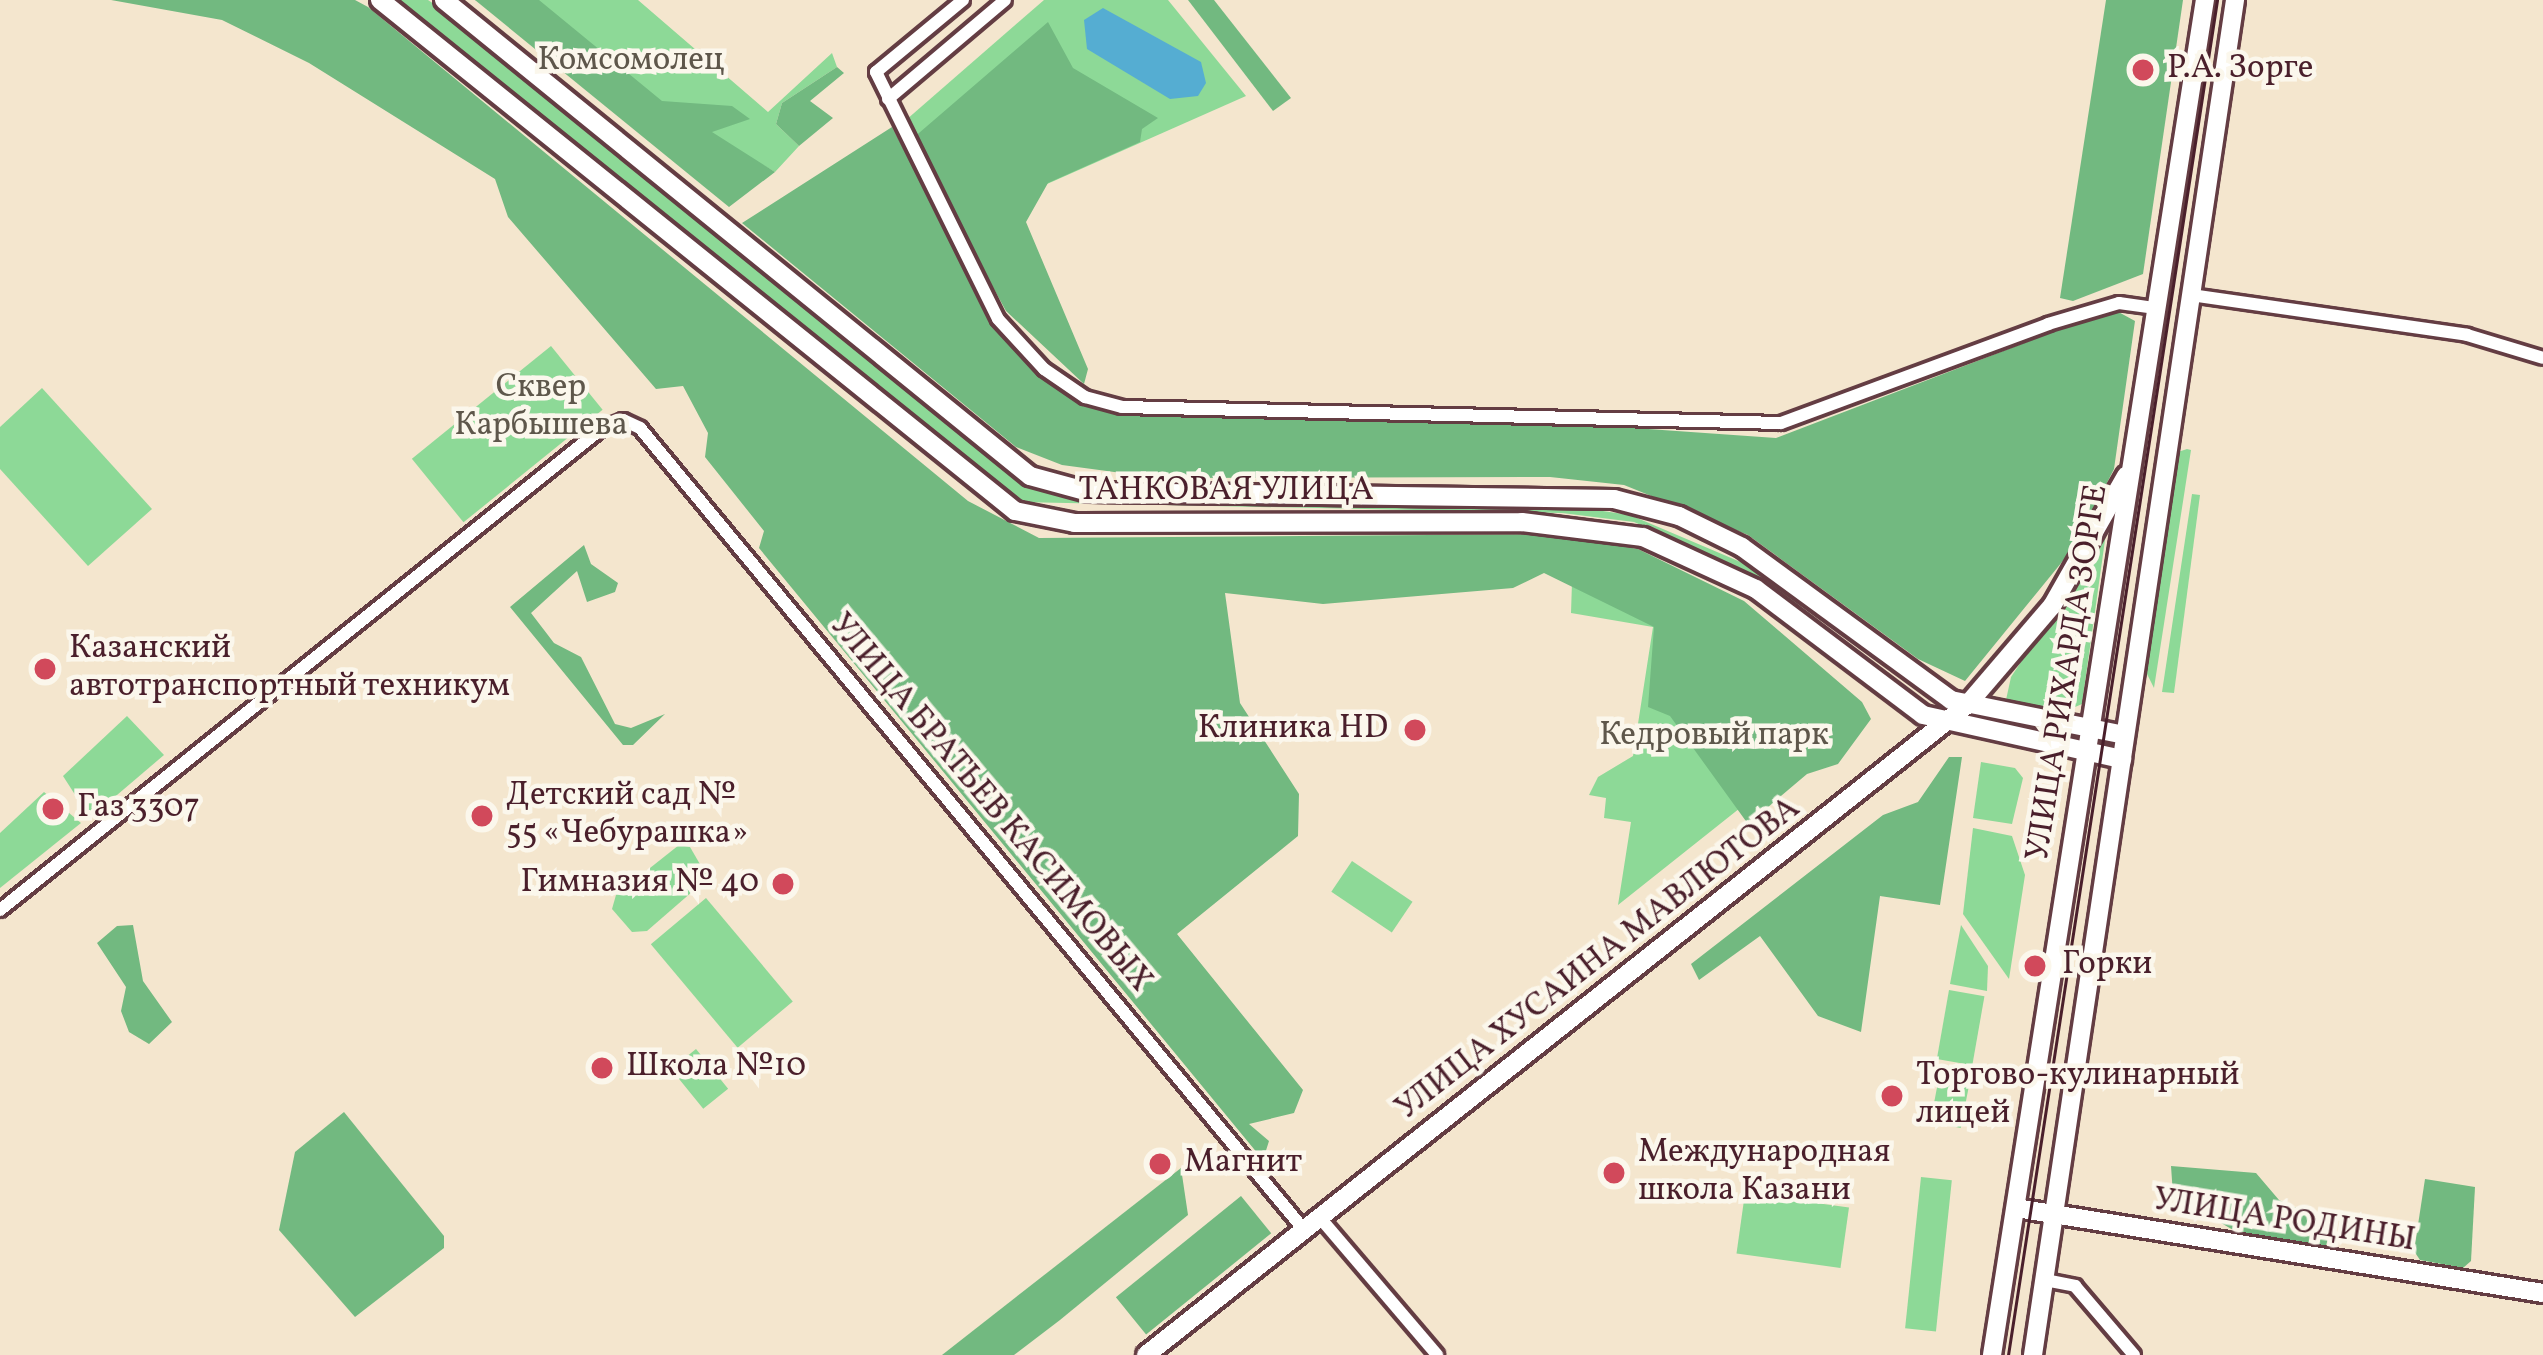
<!DOCTYPE html>
<meta charset="utf-8">
<style>
body{margin:0}
#map{position:relative;width:2543px;height:1355px;overflow:hidden;background:#f4e6ce;font-family:Vollkorn,serif}
div>[style]{position:absolute}
.green>*{inset:0;background:#8dd997;transform-origin:0 0}
.forest>*{inset:0;background:#72b980;transform-origin:0 0}
.water>*{inset:0;background:#55add2}
.roads{filter:drop-shadow(3px 0 #643d43) drop-shadow(-3px 0 #643d43) drop-shadow(0 3px #643d43) drop-shadow(0 -3px #643d43)}
.street>*{height:12px;margin:-6px;padding:0 6px;transform-origin:6px;border-radius:6px;background:#fff}
.secondary>*{height:18px;margin:-9px;padding:0 9px;transform-origin:9px;border-radius:9px;background:#fff}
.tram>*{height:3px;margin:-1.5px;padding:0 1.5px;transform-origin:1.5px;border-radius:1.5px;background:#4a1f2b}
.dots>*{width:33px;height:33px;translate:-50% -50%;box-sizing:border-box;border:6px solid #fbf7ec;border-radius:50%}
span{translate:-50% -50%;white-space:nowrap;text-align:center;line-height:1.15;-webkit-text-stroke:9px #fbf7ec;paint-order:stroke}
.park-label{font-size:33px;color:#5e574b}
.poi-label{font-size:33px;color:#4a1f2b}
.left{translate:0 -50%;text-align:left}
.right{translate:-100% -50%;text-align:right}
.street-label{font-size:33px;color:#4a1f2b}
</style>
<div id="map">
<div class="green">
<i style="clip-path:polygon(391px 0,428px 0,446px 12px,1028px 484px,1086px 501px,1562px 505px,1630px 515px,1750px 566px,1919px 700px,1747px 572px,1634px 522px,1562px 513px,1019px 502px)"></i>
<i style="clip-path:polygon(475px 0,638px 0,768px 112px,832px 53px,837px 67px,782px 103px,776px 124px,799px 146px,775px 172px)"></i>
<i style="clip-path:polygon(1044px 0,1168px 0,1246px 96px,959px 223px,906px 120px)"></i>
<i style="left:551px;top:346px;width:82px;height:179px;rotate:51deg"></i>
<i style="clip-path:polygon(42px 388px,152px 509px,88px 566px,0 469px,0 427px)"></i>
<i style="clip-path:polygon(2187px 449px,2191px 450px,2154px 688px,2146px 672px,2151px 612px,2175px 453px)"></i>
<i style="clip-path:polygon(2192px 494px,2200px 495px,2174px 693px,2162px 692px)"></i>
<i style="clip-path:polygon(2106px 533px,2082px 704px,2066px 711px,2006px 700px,2011px 677px)"></i>
<i style="clip-path:polygon(1572px 582px,1656px 621px,1794px 765px,1618px 905px,1631px 822px,1604px 818px,1606px 798px,1589px 795px,1598px 777px,1633px 756px,1653px 627px,1571px 613px)"></i>
<i style="clip-path:polygon(127px 716px,164px 755px,90px 818px,63px 776px)"></i>
<i style="clip-path:polygon(1981px 762px,2015px 768px,2023px 778px,2012px 824px,1973px 818px)"></i>
<i style="clip-path:polygon(44px 792px,81px 823px,0 888px,0 833px)"></i>
<i style="clip-path:polygon(1973px 828px,2012px 836px,2025px 875px,2009px 979px,1963px 914px)"></i>
<i style="clip-path:polygon(679px 845px,690px 847px,708px 878px,647px 931px,632px 932px,612px 909px,616px 895px)"></i>
<i style="left:1352px;top:861px;width:73px;height:37px;rotate:34deg"></i>
<i style="left:706px;top:898px;width:135px;height:72px;rotate:50deg"></i>
<i style="clip-path:polygon(1961px 925px,1988px 966px,1987px 991px,1950px 984px)"></i>
<i style="left:1949px;top:990px;width:36px;height:70px;rotate:10deg"></i>
<i style="left:696px;top:1049px;width:51px;height:32px;rotate:51deg"></i>
<i style="left:1941px;top:1067px;width:31px;height:56px;rotate:11deg"></i>
<i style="left:1921px;top:1177px;width:31px;height:152px;rotate:6deg"></i>
<i style="left:1745px;top:1193px;width:105px;height:61px;rotate:8deg"></i>
</div>
<div class="forest">
<i style="clip-path:polygon(111px 0,355px 0,368px 7px,968px 501px,1039px 538px,1548px 534px,1638px 549px,1744px 601px,1862px 702px,1871px 719px,1838px 764px,1807px 774px,1748px 824px,1670px 716px,1648px 707px,1654px 627px,1544px 573px,1513px 588px,1323px 604px,1225px 593px,1240px 703px,1299px 794px,1298px 836px,1177px 934px,1303px 1090px,1294px 1113px,1249px 1124px,1269px 1141px,1263px 1160px,759px 548px,764px 531px,705px 457px,708px 433px,683px 386px,656px 389px,508px 217px,495px 179px,309px 63px,222px 20px)"></i>
<i style="clip-path:polygon(475px 0,539px 0,662px 101px,732px 106px,750px 119px,712px 132px,775px 172px,729px 207px)"></i>
<i style="clip-path:polygon(1188px 0,1214px 0,1291px 98px,1273px 111px)"></i>
<i style="clip-path:polygon(2106px 0,2183px 0,2143px 274px,2073px 301px,2060px 298px)"></i>
<i style="clip-path:polygon(1048px 22px,1073px 68px,1158px 118px,1142px 129px,1140px 142px,1048px 183px,1026px 222px,1088px 369px,1084px 384px,1006px 311px,912px 139px)"></i>
<i style="clip-path:polygon(837px 67px,844px 73px,810px 101px,833px 118px,799px 146px,776px 124px,782px 103px)"></i>
<i style="clip-path:polygon(892px 127px,993px 321px,1040px 375px,1080px 401px,1123px 412px,1492px 418px,1776px 438px,2113px 309px,2135px 321px,2114px 469px,2075px 546px,1965px 681px,1918px 659px,1748px 535px,1624px 485px,1550px 477px,1159px 478px,1062px 465px,1016px 447px,742px 223px)"></i>
<i style="clip-path:polygon(584px 545px,591px 564px,618px 583px,615px 592px,587px 602px,577px 571px,531px 613px,554px 643px,581px 657px,615px 724px,631px 728px,665px 714px,633px 745px,623px 745px,510px 607px)"></i>
<i style="clip-path:polygon(1949px 757px,1962px 757px,1940px 905px,1880px 896px,1861px 1032px,1818px 1016px,1760px 936px,1699px 980px,1691px 964px,1883px 815px,1918px 802px)"></i>
<i style="clip-path:polygon(133px 925px,143px 981px,172px 1022px,149px 1044px,129px 1032px,121px 1011px,126px 987px,97px 943px,117px 926px)"></i>
<i style="clip-path:polygon(344px 1112px,444px 1236px,444px 1248px,355px 1317px,279px 1230px,295px 1152px)"></i>
<i style="clip-path:polygon(2171px 1166px,2256px 1173px,2279px 1200px,2331px 1224px,2326px 1247px,2240px 1234px,2173px 1195px)"></i>
<i style="clip-path:polygon(1181px 1168px,1188px 1215px,1060px 1320px,1014px 1355px,942px 1355px)"></i>
<i style="clip-path:polygon(2425px 1179px,2475px 1187px,2471px 1261px,2463px 1268px,2420px 1260px,2414px 1251px)"></i>
<i style="left:1241px;top:1196px;width:48px;height:161px;rotate:51deg"></i>
</div>
<div class="water">
<i style="clip-path:polygon(1103px 8px,1201px 62px,1206px 83px,1198px 96px,1170px 99px,1087px 49px,1084px 20px)"></i>
</div>
<div class="roads">
<div class="street">
<i style="left:963px;top:0;width:113px;rotate:140.4deg"></i>
<i style="left:876px;top:72px;width:275px;rotate:63.7deg"></i>
<i style="left:998px;top:319px;width:68px;rotate:47.4deg"></i>
<i style="left:1044px;top:369px;width:50px;rotate:34.3deg"></i>
<i style="left:1085px;top:397px;width:38px;rotate:15deg"></i>
<i style="left:1122px;top:407px;width:659px;rotate:1.39deg"></i>
<i style="left:1781px;top:423px;width:285px;rotate:-20.3deg"></i>
<i style="left:2048px;top:324px;width:74px;rotate:-16.5deg"></i>
<i style="left:2119px;top:303px;width:37px;rotate:8deg"></i>
<i style="left:888px;top:99px;width:153px;rotate:-40.2deg"></i>
<i style="left:2191px;top:295px;width:279px;rotate:8.2deg"></i>
<i style="left:2467px;top:335px;width:79px;rotate:16.8deg"></i>
<i style="left:0;top:910px;width:770px;rotate:-38.67deg"></i>
<i style="left:601px;top:429px;width:24px;rotate:-22deg"></i>
<i style="left:623px;top:420px;width:19px;rotate:25deg"></i>
<i style="left:640px;top:428px;width:1043px;rotate:50.37deg"></i>
<i style="left:1321px;top:1219px;width:179px;rotate:49.5deg"></i>
<i style="left:2045px;top:1280px;width:31px;rotate:11deg"></i>
<i style="left:2075px;top:1286px;width:91px;rotate:49.5deg"></i>
</div>
<div class="secondary">
<i style="left:380px;top:0;width:815px;rotate:38.82deg"></i>
<i style="left:1015px;top:511px;width:61px;rotate:11.3deg"></i>
<i style="left:1075px;top:523px;width:447px;rotate:-0.1deg"></i>
<i style="left:1522px;top:522px;width:122px;rotate:7.1deg"></i>
<i style="left:1643px;top:537px;width:124px;rotate:24.7deg"></i>
<i style="left:1756px;top:589px;width:209px;rotate:37deg"></i>
<i style="left:1923px;top:715px;width:204px;rotate:12.5deg"></i>
<i style="left:444px;top:0;width:755px;rotate:39.09deg"></i>
<i style="left:1030px;top:476px;width:61px;rotate:15.2deg"></i>
<i style="left:1089px;top:492px;width:525px;rotate:0.76deg"></i>
<i style="left:1614px;top:499px;width:67px;rotate:14.7deg"></i>
<i style="left:1679px;top:516px;width:70px;rotate:26.2deg"></i>
<i style="left:1742px;top:547px;width:259px;rotate:36.2deg"></i>
<i style="left:1951px;top:700px;width:177px;rotate:11.4deg"></i>
<i style="left:2016px;top:1208px;width:534px;rotate:9.16deg"></i>
<i style="left:1146px;top:1355px;width:1047px;rotate:-38.37deg"></i>
<i style="left:1967px;top:705px;width:130px;rotate:-49.4deg"></i>
<i style="left:2052px;top:606px;width:150px;rotate:-60.4deg"></i>
<i style="left:1992px;top:1355px;width:1372px;rotate:-81.07deg"></i>
<i style="left:2033px;top:1355px;width:1370px;rotate:-81.52deg"></i>
</div>
</div>
<div class="tram">
<i style="left:2008px;top:1355px;width:1371px;rotate:-81.23deg"></i>
</div>
<div class="dots">
<i style="left:2143px;top:70px;background:#d1495b"></i>
<i style="left:45px;top:669px;background:#d1495b"></i>
<i style="left:1415px;top:730px;background:#d1495b"></i>
<i style="left:53px;top:809px;background:#d1495b"></i>
<i style="left:482px;top:816px;background:#d1495b"></i>
<i style="left:783px;top:884px;background:#d1495b"></i>
<i style="left:2035px;top:966px;background:#d1495b"></i>
<i style="left:602px;top:1068px;background:#d1495b"></i>
<i style="left:1892px;top:1096px;background:#d1495b"></i>
<i style="left:1160px;top:1164px;background:#d1495b"></i>
<i style="left:1614px;top:1173px;background:#d1495b"></i>
</div>
<div class="park-label">
<span style="left:631px;top:62px">Комсомолец</span>
<span style="left:541px;top:408px">Сквер<br>Карбышева</span>
<span style="left:1714px;top:737px">Кедровый парк</span>
</div>
<div class="poi-label">
<span class="left" style="left:2167px;top:70px">Р.А. Зорге</span>
<span class="left" style="left:69px;top:669px">Казанский<br>автотранспортный техникум</span>
<span class="right" style="left:1388px;top:730px">Клиника HD</span>
<span class="left" style="left:506px;top:816px">Детский сад №<br>55 «Чебурашка»</span>
<span class="left" style="left:77px;top:809px">Газ 3307</span>
<span class="right" style="left:759px;top:884px">Гимназия № 40</span>
<span class="left" style="left:2062px;top:966px">Горки</span>
<span class="left" style="left:626px;top:1068px">Школа №10</span>
<span class="left" style="left:1916px;top:1096px">Торгово-кулинарный<br>лицей</span>
<span class="left" style="left:1638px;top:1173px">Международная<br>школа Казани</span>
<span class="left" style="left:1184px;top:1164px">Магнит</span>
</div>
<div class="street-label">
<span style="left:1226px;top:492px">ТАНКОВАЯ УЛИЦА</span>
<span style="left:2069px;top:673px;rotate:-81deg">УЛИЦА РИХАРДА ЗОРГЕ</span>
<span style="left:989px;top:804px;rotate:50deg">УЛИЦА БРАТЬЕВ КАСИМОВЫХ</span>
<span style="left:1599px;top:960px;rotate:-38deg">УЛИЦА ХУСАИНА МАВЛЮТОВА</span>
<span style="left:2284px;top:1222px;rotate:9deg">УЛИЦА РОДИНЫ</span>
</div>
</div>
